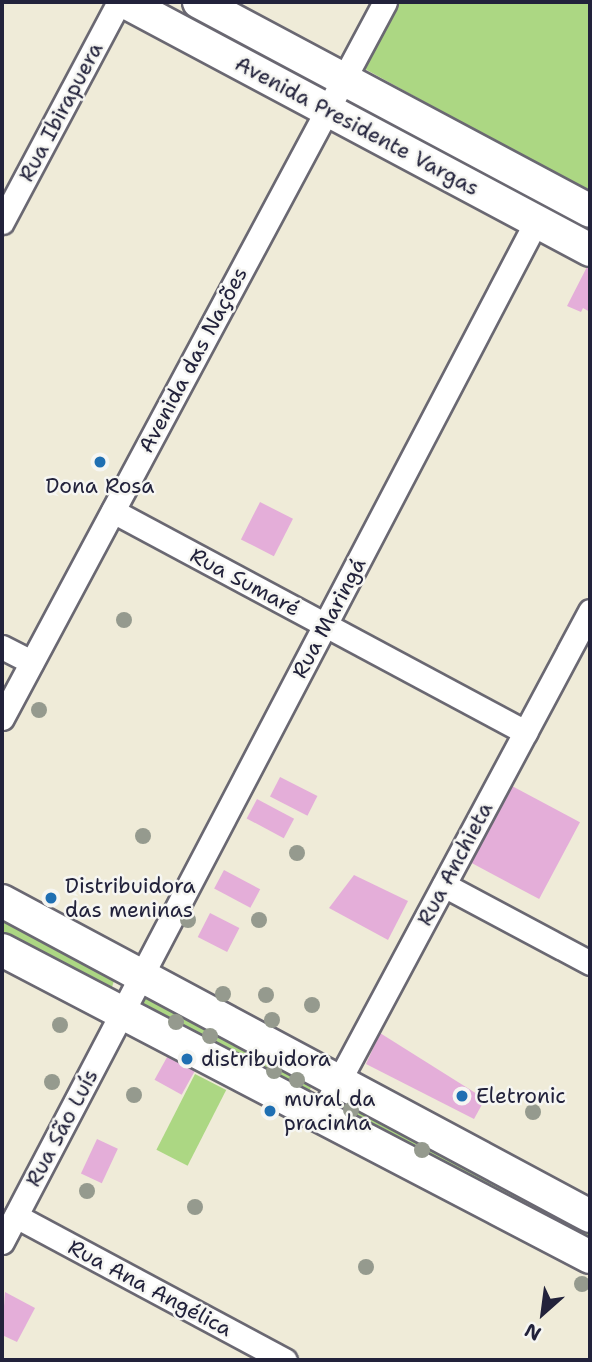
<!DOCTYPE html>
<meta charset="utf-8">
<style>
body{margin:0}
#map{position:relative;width:592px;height:1362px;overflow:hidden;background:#efebd8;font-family:"Shantell Sans",sans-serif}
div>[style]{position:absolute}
.green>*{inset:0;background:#acd783;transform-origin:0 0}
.building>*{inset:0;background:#e4aed9;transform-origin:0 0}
.roads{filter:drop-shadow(2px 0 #6a6872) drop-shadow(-2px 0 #6a6872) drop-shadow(0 2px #6a6872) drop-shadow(0 -2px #6a6872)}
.street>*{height:23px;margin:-11.5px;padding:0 11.5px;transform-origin:11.5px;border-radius:11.5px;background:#fff}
.secondary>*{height:32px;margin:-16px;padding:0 16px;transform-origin:16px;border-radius:16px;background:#fff}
.trees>*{width:16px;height:16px;margin:-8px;border-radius:50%;background:#959a8e}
.dots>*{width:19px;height:19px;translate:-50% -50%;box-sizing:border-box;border:4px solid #f6f6f2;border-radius:50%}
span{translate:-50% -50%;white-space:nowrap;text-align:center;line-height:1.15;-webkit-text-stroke:5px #f6f6f2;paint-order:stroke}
.street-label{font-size:21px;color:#22223b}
.poi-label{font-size:21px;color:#22223b}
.left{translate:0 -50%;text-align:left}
.frame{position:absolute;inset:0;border:4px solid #22223b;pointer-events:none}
.north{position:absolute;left:508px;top:1278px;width:70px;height:70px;-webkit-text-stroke:5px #f6f6f2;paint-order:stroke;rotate:208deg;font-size:19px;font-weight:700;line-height:28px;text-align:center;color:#22223b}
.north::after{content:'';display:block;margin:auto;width:24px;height:32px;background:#22223b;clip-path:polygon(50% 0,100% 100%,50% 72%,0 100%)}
</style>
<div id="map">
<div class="green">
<i style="clip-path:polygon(398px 2px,590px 2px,590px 193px,365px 69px)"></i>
<i style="clip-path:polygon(2px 913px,115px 978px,112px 987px,108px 991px,2px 939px)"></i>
<i style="clip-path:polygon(141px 992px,312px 1083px,310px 1090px,306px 1095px,137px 1012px)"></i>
<i style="left:195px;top:1074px;width:35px;height:85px;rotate:27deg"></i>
<i style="clip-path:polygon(338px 1098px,590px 1223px,590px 1252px,333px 1107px)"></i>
</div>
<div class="building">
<i style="clip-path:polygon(590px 261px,590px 312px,583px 308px,581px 312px,567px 306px)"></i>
<i style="left:260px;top:502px;width:37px;height:42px;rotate:27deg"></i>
<i style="left:280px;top:777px;width:42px;height:22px;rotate:27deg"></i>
<i style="left:512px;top:786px;width:77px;height:87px;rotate:28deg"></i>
<i style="left:257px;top:799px;width:42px;height:22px;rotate:28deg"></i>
<i style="left:224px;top:870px;width:41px;height:21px;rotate:28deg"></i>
<i style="clip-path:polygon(354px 875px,408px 901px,388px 940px,329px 908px)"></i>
<i style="left:210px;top:913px;width:33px;height:27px;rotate:27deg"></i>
<i style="clip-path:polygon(380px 1033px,485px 1099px,474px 1119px,366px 1064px)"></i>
<i style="left:171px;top:1050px;width:31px;height:34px;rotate:29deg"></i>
<i style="left:97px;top:1139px;width:23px;height:38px;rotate:25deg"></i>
<i style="clip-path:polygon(5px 1292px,35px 1308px,17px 1342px,2px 1335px)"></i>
</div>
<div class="roads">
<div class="street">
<i style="left:2px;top:222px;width:249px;rotate:-62deg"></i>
<i style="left:113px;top:511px;width:468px;rotate:28.2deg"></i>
<i style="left:2px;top:647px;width:33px;rotate:27deg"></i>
<i style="left:2px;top:718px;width:812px;rotate:-61.86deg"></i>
<i style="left:444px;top:885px;width:166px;rotate:28.1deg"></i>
<i style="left:319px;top:1118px;width:575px;rotate:-61.87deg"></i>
<i style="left:16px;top:1216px;width:305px;rotate:28.2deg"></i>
<i style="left:2px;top:1242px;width:1151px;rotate:-62.37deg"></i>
</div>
<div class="secondary">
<i style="left:125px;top:2px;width:527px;rotate:28.07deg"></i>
<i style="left:199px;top:2px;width:443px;rotate:28.1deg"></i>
<i style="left:2px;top:901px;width:667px;rotate:28.18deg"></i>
<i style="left:2px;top:950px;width:663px;rotate:27.57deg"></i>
</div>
</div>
<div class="trees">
<i style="left:124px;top:620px"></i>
<i style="left:39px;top:710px"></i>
<i style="left:143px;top:836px"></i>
<i style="left:297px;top:853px"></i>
<i style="left:188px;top:920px"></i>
<i style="left:259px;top:920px"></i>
<i style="left:223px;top:994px"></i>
<i style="left:266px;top:995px"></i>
<i style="left:312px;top:1005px"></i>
<i style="left:272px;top:1020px"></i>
<i style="left:176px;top:1022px"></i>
<i style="left:60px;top:1025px"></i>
<i style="left:210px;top:1036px"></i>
<i style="left:274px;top:1071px"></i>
<i style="left:297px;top:1080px"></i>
<i style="left:52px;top:1082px"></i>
<i style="left:134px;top:1095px"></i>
<i style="left:351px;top:1110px"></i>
<i style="left:533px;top:1112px"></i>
<i style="left:422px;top:1150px"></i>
<i style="left:87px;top:1191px"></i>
<i style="left:195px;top:1207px"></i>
<i style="left:366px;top:1267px"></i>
<i style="left:582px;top:1284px"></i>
</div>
<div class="dots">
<i style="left:100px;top:462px;background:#1f6fb2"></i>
<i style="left:51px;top:898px;background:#1f6fb2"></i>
<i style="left:187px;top:1059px;background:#1f6fb2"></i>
<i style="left:462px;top:1096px;background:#1f6fb2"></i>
<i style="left:270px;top:1111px;background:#1f6fb2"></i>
</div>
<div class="street-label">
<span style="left:61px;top:112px;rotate:-62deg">Rua Ibirapuera</span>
<span style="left:357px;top:126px;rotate:28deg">Avenida Presidente Vargas</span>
<span style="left:193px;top:360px;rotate:-62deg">Avenida das Nações</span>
<span style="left:245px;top:582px;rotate:28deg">Rua Sumaré</span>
<span style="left:329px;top:618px;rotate:-62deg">Rua Maringá</span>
<span style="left:455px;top:864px;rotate:-62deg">Rua Anchieta</span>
<span style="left:62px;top:1128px;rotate:-62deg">Rua São Luís</span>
<span style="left:150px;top:1288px;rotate:28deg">Rua Ana Angélica</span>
</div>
<div class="poi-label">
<span style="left:100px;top:486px">Dona Rosa</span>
<span class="left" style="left:65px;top:898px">Distribuidora<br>das meninas</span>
<span class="left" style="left:201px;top:1059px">distribuidora</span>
<span class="left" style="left:476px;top:1096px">Eletronic</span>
<span class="left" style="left:284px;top:1111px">mural da<br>pracinha</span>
</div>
<div class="frame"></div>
<div class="north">N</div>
</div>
